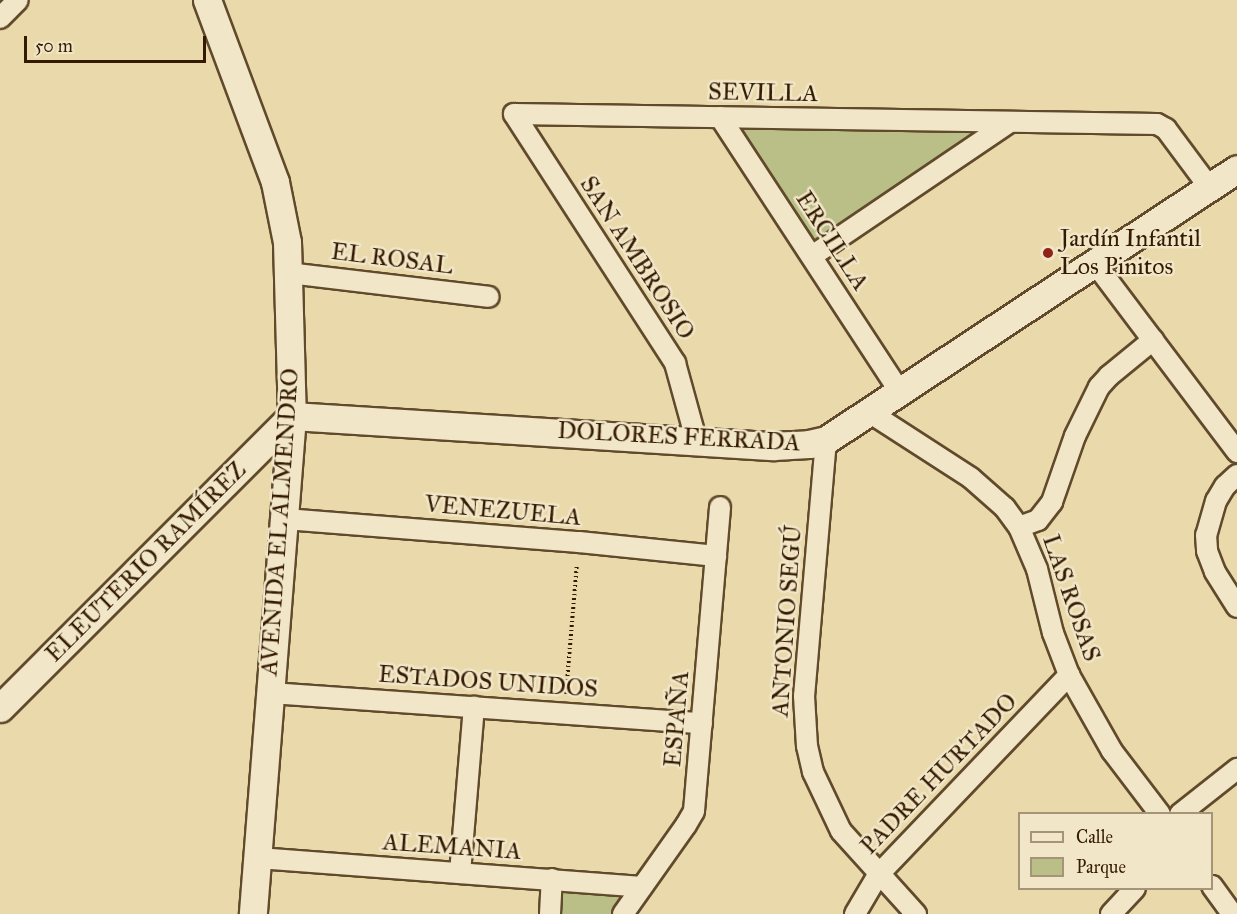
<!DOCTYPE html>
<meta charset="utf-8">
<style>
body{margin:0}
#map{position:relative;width:1237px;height:914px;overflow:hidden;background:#e9d9ab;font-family:"IM FELL Great Primer",serif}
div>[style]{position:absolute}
.green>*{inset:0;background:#b9bf87}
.path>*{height:4px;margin-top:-2px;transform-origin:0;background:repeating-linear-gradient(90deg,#341a00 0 1.5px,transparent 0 4.5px)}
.roads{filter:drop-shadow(2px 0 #614a2b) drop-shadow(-2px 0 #614a2b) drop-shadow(0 2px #614a2b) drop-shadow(0 -2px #614a2b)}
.street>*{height:20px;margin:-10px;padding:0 10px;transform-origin:10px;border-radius:10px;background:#f1e6c8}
.secondary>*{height:27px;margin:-13.5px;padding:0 13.5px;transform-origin:13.5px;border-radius:13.5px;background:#f1e6c8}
.dots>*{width:16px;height:16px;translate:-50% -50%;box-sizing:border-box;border:3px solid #f1e6c8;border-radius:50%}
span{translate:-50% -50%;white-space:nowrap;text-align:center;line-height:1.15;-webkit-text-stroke:5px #f1e6c8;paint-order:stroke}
.street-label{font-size:24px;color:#341a00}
.poi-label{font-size:24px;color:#341a00}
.left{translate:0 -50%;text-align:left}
.legend{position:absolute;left:1018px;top:812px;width:195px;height:78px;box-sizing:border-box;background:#f1e6c8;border:2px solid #a59478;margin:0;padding:8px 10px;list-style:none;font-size:18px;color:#341a00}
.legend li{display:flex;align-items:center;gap:12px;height:30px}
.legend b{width:30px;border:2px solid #a59478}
.scale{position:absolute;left:24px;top:36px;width:182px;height:27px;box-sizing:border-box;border:3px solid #341a00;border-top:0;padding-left:8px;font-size:18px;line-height:21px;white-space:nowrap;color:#341a00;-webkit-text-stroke:4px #f1e6c8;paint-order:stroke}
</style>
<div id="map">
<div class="green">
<i style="clip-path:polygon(731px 123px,995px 128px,816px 248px)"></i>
<i style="clip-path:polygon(557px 886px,633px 892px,618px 914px,555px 914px)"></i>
</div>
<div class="path">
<i style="left:566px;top:694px;width:130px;rotate:-85.2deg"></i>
</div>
<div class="roads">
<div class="street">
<i style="left:0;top:18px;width:25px;rotate:-45deg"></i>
<i style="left:514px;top:114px;width:643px;rotate:0.89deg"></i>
<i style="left:1157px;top:124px;width:10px;rotate:29deg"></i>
<i style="left:1166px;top:129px;width:72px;rotate:53.4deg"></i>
<i style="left:514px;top:114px;width:297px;rotate:57.1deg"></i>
<i style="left:675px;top:363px;width:79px;rotate:74.6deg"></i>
<i style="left:720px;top:117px;width:329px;rotate:56.8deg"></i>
<i style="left:812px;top:256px;width:239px;rotate:-34.1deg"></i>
<i style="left:1094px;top:262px;width:238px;rotate:53deg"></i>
<i style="left:289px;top:273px;width:201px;rotate:6.8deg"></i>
<i style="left:869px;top:412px;width:121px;rotate:32.9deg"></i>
<i style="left:971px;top:478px;width:45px;rotate:41.4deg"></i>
<i style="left:1005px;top:508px;width:24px;rotate:54deg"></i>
<i style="left:1019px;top:527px;width:46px;rotate:66.8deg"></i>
<i style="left:1037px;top:569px;width:66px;rotate:76deg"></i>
<i style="left:1053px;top:633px;width:45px;rotate:69.1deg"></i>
<i style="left:1069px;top:675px;width:87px;rotate:60.5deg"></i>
<i style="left:1112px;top:751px;width:79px;rotate:52.7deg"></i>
<i style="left:826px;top:440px;width:257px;rotate:94.9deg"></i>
<i style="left:804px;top:696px;width:50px;rotate:86.6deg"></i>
<i style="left:807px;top:746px;width:27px;rotate:77deg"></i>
<i style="left:813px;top:772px;width:65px;rotate:64.6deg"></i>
<i style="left:841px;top:831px;width:112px;rotate:47.9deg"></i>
<i style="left:1237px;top:475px;width:16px;rotate:137deg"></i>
<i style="left:1225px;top:486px;width:17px;rotate:121deg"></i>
<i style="left:1216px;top:501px;width:35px;rotate:106deg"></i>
<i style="left:1206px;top:535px;width:16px;rotate:86deg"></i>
<i style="left:1207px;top:551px;width:22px;rotate:69deg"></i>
<i style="left:1215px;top:572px;width:41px;rotate:57.8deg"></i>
<i style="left:285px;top:519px;width:295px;rotate:4.5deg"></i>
<i style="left:579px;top:542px;width:138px;rotate:5.8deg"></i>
<i style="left:1019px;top:527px;width:20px;rotate:-20deg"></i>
<i style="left:1038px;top:520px;width:23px;rotate:-52deg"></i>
<i style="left:1052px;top:502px;width:70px;rotate:-70.8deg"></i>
<i style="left:1075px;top:436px;width:55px;rotate:-63.9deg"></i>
<i style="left:1099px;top:387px;width:15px;rotate:-48deg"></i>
<i style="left:1109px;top:376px;width:57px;rotate:-39.3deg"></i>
<i style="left:270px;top:693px;width:433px;rotate:4deg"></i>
<i style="left:1180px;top:814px;width:73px;rotate:-38.3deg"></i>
<i style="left:258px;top:858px;width:385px;rotate:4.3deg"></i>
<i style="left:460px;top:873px;width:167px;rotate:-85.2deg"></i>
<i style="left:1212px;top:886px;width:34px;rotate:54deg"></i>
<i style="left:550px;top:914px;width:35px;rotate:-87deg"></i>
<i style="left:623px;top:914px;width:109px;rotate:-54.7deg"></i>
<i style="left:686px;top:825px;width:16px;rotate:-60deg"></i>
<i style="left:694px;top:811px;width:305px;rotate:-85.1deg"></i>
<i style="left:855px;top:914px;width:45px;rotate:-59.5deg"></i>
<i style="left:878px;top:875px;width:277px;rotate:-46.3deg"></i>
<i style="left:1111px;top:914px;width:35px;rotate:-47deg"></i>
</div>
<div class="secondary">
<i style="left:207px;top:0;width:194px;rotate:69.5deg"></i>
<i style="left:275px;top:182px;width:61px;rotate:78.7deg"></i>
<i style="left:287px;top:242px;width:174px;rotate:88.4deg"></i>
<i style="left:292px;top:416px;width:500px;rotate:94.5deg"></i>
<i style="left:292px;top:416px;width:482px;rotate:3.6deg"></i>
<i style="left:773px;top:446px;width:36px;rotate:-3deg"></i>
<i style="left:809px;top:444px;width:17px;rotate:-13deg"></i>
<i style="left:826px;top:440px;width:492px;rotate:-33.4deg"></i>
<i style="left:0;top:708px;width:413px;rotate:-45deg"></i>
</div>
</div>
<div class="dots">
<i style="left:1048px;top:253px;background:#8f2418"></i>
</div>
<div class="street-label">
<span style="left:763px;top:93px;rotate:1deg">SEVILLA</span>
<span style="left:832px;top:241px;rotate:57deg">ERCILLA</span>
<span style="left:637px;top:258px;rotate:57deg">SAN AMBROSIO</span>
<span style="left:392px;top:259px;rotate:7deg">EL ROSAL</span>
<span style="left:679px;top:437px;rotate:3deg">DOLORES FERRADA</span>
<span style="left:503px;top:511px;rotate:5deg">VENEZUELA</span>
<span style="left:280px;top:522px;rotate:-86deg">AVENIDA EL ALMENDRO</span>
<span style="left:146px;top:562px;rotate:-45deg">ELEUTERIO RAMÍREZ</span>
<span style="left:1071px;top:598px;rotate:71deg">LAS ROSAS</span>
<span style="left:787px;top:621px;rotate:-86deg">ANTONIO SEGÚ</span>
<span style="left:488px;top:682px;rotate:4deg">ESTADOS UNIDOS</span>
<span style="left:677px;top:719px;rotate:-85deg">ESPAÑA</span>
<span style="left:939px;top:774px;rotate:-46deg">PADRE HURTADO</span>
<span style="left:452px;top:847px;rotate:4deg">ALEMANIA</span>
</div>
<div class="poi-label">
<span class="left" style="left:1060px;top:253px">Jardín Infantil<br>Los Pinitos</span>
</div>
<ul class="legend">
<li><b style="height:8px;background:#f1e6c8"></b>Calle</li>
<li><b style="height:16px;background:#b9bf87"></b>Parque</li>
</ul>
<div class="scale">50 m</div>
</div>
